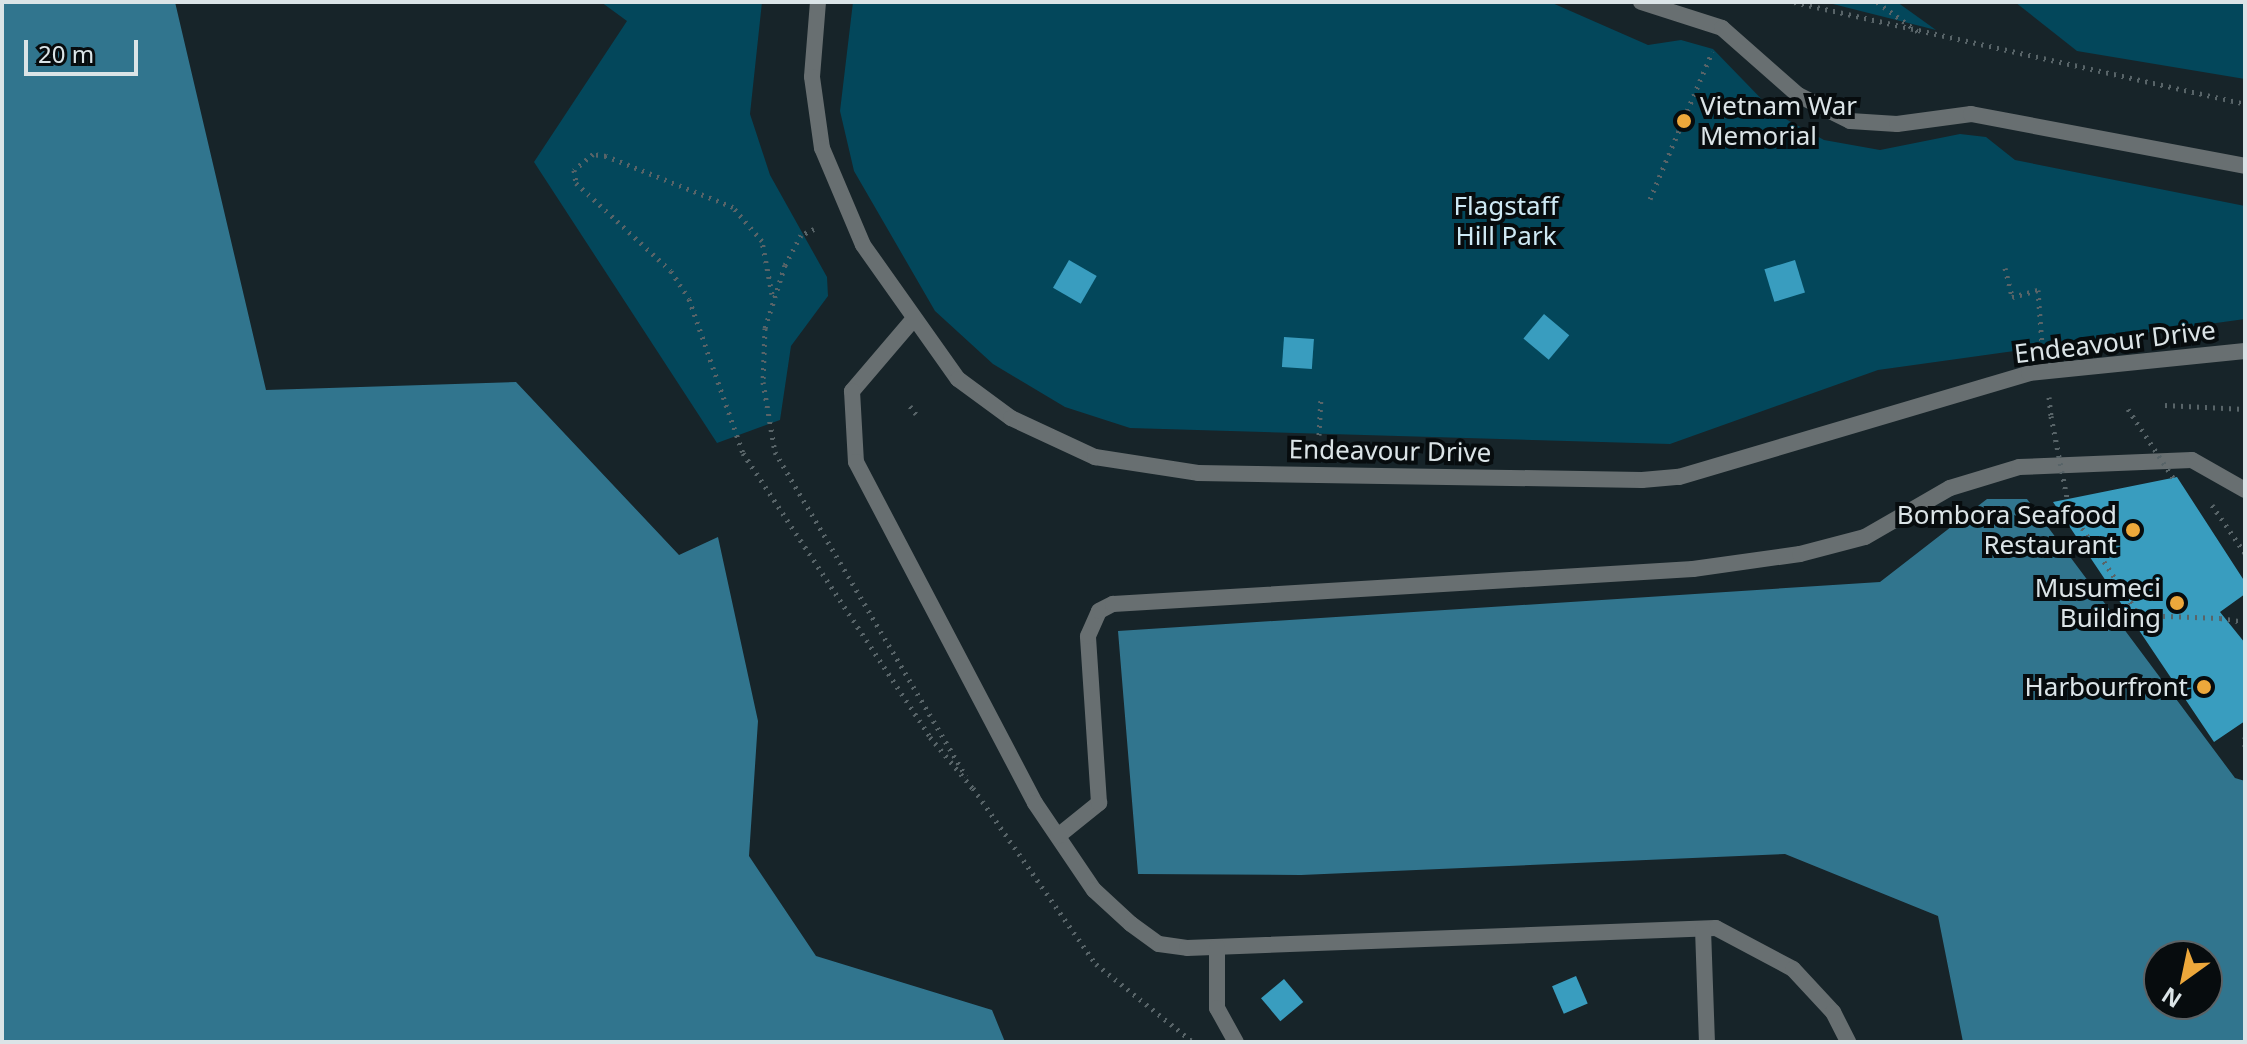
<!DOCTYPE html>
<style>
body{margin:0}
#map{position:relative;width:2247px;height:1044px;overflow:hidden;background:#172429;font-family:"Noto Sans",sans-serif}
div>[style]{position:absolute}
.green>*{inset:0;background:#03475b}
.water>*{inset:0;background:#31758e}
.building>*{inset:0;background:#399dbf;transform-origin:0 0}
.path>*{height:5px;margin-top:-2.5px;transform-origin:0;background:repeating-linear-gradient(90deg,#586468 0 2px,transparent 0 8px)}
.service>*{height:16px;margin:-8px;padding:0 8px;transform-origin:8px;border-radius:8px;background:#686f71}
.minor>*{height:16px;margin:-8px;padding:0 8px;transform-origin:8px;border-radius:8px;background:#686f71}
.path-bridge>*{height:5px;margin-top:-2.5px;transform-origin:0;background:repeating-linear-gradient(90deg,#586468 0 2px,transparent 0 8px)}
.dots>*{width:22px;height:22px;translate:-50% -50%;box-sizing:border-box;border:4px solid #070c0e;border-radius:50%}
span{translate:-50% -50%;white-space:nowrap;text-align:center;line-height:1.15;-webkit-text-stroke:8px #070c0e;paint-order:stroke}
.poi-label{font-size:26px;color:#dbe4e7}
.left{translate:0 -50%;text-align:left}
.right{translate:-100% -50%;text-align:right}
.park-label{font-size:26px;color:#cee9f4}
.street-label{font-size:26px;color:#dbe4e7}
.frame{position:absolute;inset:0;border:4px solid #dbe4e7;pointer-events:none}
.north{position:absolute;left:2143px;top:940px;width:80px;height:80px;box-sizing:border-box;background:#070c0e;border:2px solid #5c6265;border-radius:50%;rotate:213deg;font-size:22px;font-weight:700;line-height:32px;text-align:center;color:#dbe4e7}
.north::after{content:'';display:block;margin:auto;width:28px;height:36px;background:#eda83b;clip-path:polygon(50% 0,100% 100%,50% 72%,0 100%)}
.scale{position:absolute;left:24px;top:40px;width:114px;height:36px;box-sizing:border-box;border:4px solid #dbe4e7;border-top:0;padding-left:10px;font-size:24px;line-height:28px;white-space:nowrap;color:#dbe4e7;-webkit-text-stroke:6px #070c0e;paint-order:stroke}
</style>
<div id="map">
<div class="green">
<i style="clip-path:polygon(601px 2px,762px 2px,750px 114px,770px 175px,827px 277px,828px 296px,791px 346px,780px 420px,717px 443px,534px 162px,627px 21px)"></i>
<i style="clip-path:polygon(853px 2px,1550px 2px,1648px 45px,1681px 40px,1713px 49px,1775px 113px,1824px 140px,1880px 150px,1960px 134px,1986px 137px,2015px 160px,2245px 206px,2245px 319px,1878px 370px,1670px 444px,1130px 428px,1065px 407px,993px 364px,935px 311px,854px 171px,840px 111px)"></i>
<i style="clip-path:polygon(1825px 2px,1897px 2px,1936px 30px)"></i>
<i style="clip-path:polygon(2015px 2px,2245px 2px,2245px 79px,2077px 51px)"></i>
</div>
<div class="water">
<i style="clip-path:polygon(2px 2px,175px 2px,266px 390px,516px 382px,679px 555px,718px 537px,758px 721px,749px 856px,816px 956px,992px 1010px,1005px 1042px,2px 1042px)"></i>
<i style="clip-path:polygon(evenodd,1987px 499px,2027px 499px,2235px 778px,2245px 781px,2245px 1042px,1963px 1042px,1938px 916px,1785px 854px,1301px 875px,1138px 874px,1118px 631px,1880px 582px,1987px 499px,2159px 956px,2207px 956px,2207px 1004px,2159px 1004px,2159px 956px)"></i>
</div>
<div class="building">
<i style="left:1069px;top:260px;width:32px;height:32px;rotate:30deg"></i>
<i style="left:1795px;top:260px;width:34px;height:32px;rotate:73deg"></i>
<i style="left:1544px;top:314px;width:33px;height:32px;rotate:40deg"></i>
<i style="left:1284px;top:337px;width:30px;height:30px;rotate:4deg"></i>
<i style="clip-path:polygon(2177px 477px,2245px 582px,2245px 594px,2220px 612px,2245px 643px,2245px 721px,2214px 742px,2053px 502px)"></i>
<i style="left:1576px;top:976px;width:30px;height:26px;rotate:67deg"></i>
<i style="left:1284px;top:979px;width:30px;height:30px;rotate:50deg"></i>
</div>
<div class="path">
<i style="left:1794px;top:2px;width:462px;rotate:12.7deg"></i>
<i style="left:1877px;top:2px;width:54px;rotate:36deg"></i>
<i style="left:1650px;top:199px;width:160px;rotate:-67.1deg"></i>
<i style="left:814px;top:229px;width:14px;rotate:155deg"></i>
<i style="left:801px;top:235px;width:34px;rotate:118deg"></i>
<i style="left:785px;top:265px;width:66px;rotate:107.6deg"></i>
<i style="left:765px;top:328px;width:54px;rotate:92.1deg"></i>
<i style="left:763px;top:382px;width:71px;rotate:80.3deg"></i>
<i style="left:775px;top:452px;width:376px;rotate:59.5deg"></i>
<i style="left:2005px;top:268px;width:30px;rotate:76deg"></i>
<i style="left:2012px;top:297px;width:27px;rotate:-15deg"></i>
<i style="left:2038px;top:290px;width:55px;rotate:85.8deg"></i>
<i style="left:772px;top:294px;width:54px;rotate:-100.7deg"></i>
<i style="left:762px;top:241px;width:45px;rotate:-130.5deg"></i>
<i style="left:733px;top:207px;width:137px;rotate:-158.1deg"></i>
<i style="left:606px;top:156px;width:13px;rotate:-171deg"></i>
<i style="left:593px;top:154px;width:25px;rotate:140deg"></i>
<i style="left:574px;top:170px;width:13px;rotate:81deg"></i>
<i style="left:576px;top:183px;width:129px;rotate:42.8deg"></i>
<i style="left:671px;top:271px;width:33px;rotate:57deg"></i>
<i style="left:689px;top:299px;width:163px;rotate:70.7deg"></i>
<i style="left:743px;top:453px;width:340px;rotate:56.6deg"></i>
<i style="left:930px;top:737px;width:70px;rotate:50.2deg"></i>
<i style="left:2049px;top:397px;width:19px;rotate:84deg"></i>
<i style="left:2165px;top:405px;width:80px;rotate:2.9deg"></i>
<i style="left:910px;top:406px;width:10px;rotate:53deg"></i>
<i style="left:1319px;top:435px;width:39px;rotate:-87deg"></i>
<i style="left:2212px;top:505px;width:58px;rotate:55.5deg"></i>
<i style="left:2220px;top:618px;width:25px;rotate:9deg"></i>
<i style="left:2245px;top:737px;width:11px;rotate:90deg"></i>
<i style="left:973px;top:788px;width:215px;rotate:55.1deg"></i>
<i style="left:1096px;top:964px;width:124px;rotate:38.8deg"></i>
</div>
<div class="service">
<i style="left:911px;top:322px;width:91px;rotate:130.5deg"></i>
<i style="left:852px;top:391px;width:71px;rotate:86.8deg"></i>
<i style="left:856px;top:462px;width:385px;rotate:62.3deg"></i>
<i style="left:1035px;top:803px;width:105px;rotate:55.9deg"></i>
<i style="left:1094px;top:890px;width:50px;rotate:42.6deg"></i>
<i style="left:1131px;top:924px;width:34px;rotate:36deg"></i>
<i style="left:1159px;top:944px;width:28px;rotate:8deg"></i>
<i style="left:1187px;top:948px;width:529px;rotate:-2.17deg"></i>
<i style="left:1716px;top:928px;width:87px;rotate:28deg"></i>
<i style="left:1793px;top:969px;width:59px;rotate:47.1deg"></i>
<i style="left:1833px;top:1012px;width:34px;rotate:63deg"></i>
<i style="left:1058px;top:836px;width:53px;rotate:-38.8deg"></i>
<i style="left:1099px;top:803px;width:167px;rotate:-93.8deg"></i>
<i style="left:1088px;top:636px;width:27px;rotate:-66deg"></i>
<i style="left:1099px;top:611px;width:16px;rotate:-27deg"></i>
<i style="left:1113px;top:604px;width:581px;rotate:-3.45deg"></i>
<i style="left:1693px;top:569px;width:108px;rotate:-8deg"></i>
<i style="left:1800px;top:554px;width:67px;rotate:-14.7deg"></i>
<i style="left:1865px;top:537px;width:98px;rotate:-30deg"></i>
<i style="left:1950px;top:488px;width:72px;rotate:-16.9deg"></i>
<i style="left:2019px;top:467px;width:173px;rotate:-2.3deg"></i>
<i style="left:2192px;top:460px;width:61px;rotate:29.5deg"></i>
<i style="left:1703px;top:929px;width:113px;rotate:88deg"></i>
<i style="left:1217px;top:947px;width:61px;rotate:90deg"></i>
<i style="left:1217px;top:1008px;width:39px;rotate:61deg"></i>
</div>
<div class="minor">
<i style="left:818px;top:2px;width:75px;rotate:94.6deg"></i>
<i style="left:812px;top:77px;width:72px;rotate:82deg"></i>
<i style="left:822px;top:148px;width:105px;rotate:67.1deg"></i>
<i style="left:863px;top:245px;width:164px;rotate:54.7deg"></i>
<i style="left:958px;top:379px;width:66px;rotate:36.3deg"></i>
<i style="left:1011px;top:418px;width:93px;rotate:24.9deg"></i>
<i style="left:1095px;top:457px;width:104px;rotate:8.8deg"></i>
<i style="left:1198px;top:473px;width:444px;rotate:0.9deg"></i>
<i style="left:1642px;top:480px;width:37px;rotate:-5deg"></i>
<i style="left:1679px;top:477px;width:365px;rotate:-16.5deg"></i>
<i style="left:2029px;top:373px;width:217px;rotate:-5.8deg"></i>
<i style="left:1641px;top:2px;width:85px;rotate:17.8deg"></i>
<i style="left:1722px;top:28px;width:101px;rotate:41.4deg"></i>
<i style="left:1798px;top:95px;width:58px;rotate:26.6deg"></i>
<i style="left:1850px;top:121px;width:47px;rotate:3.7deg"></i>
<i style="left:1897px;top:124px;width:75px;rotate:-7.7deg"></i>
<i style="left:1971px;top:114px;width:279px;rotate:10.7deg"></i>
</div>
<div class="path-bridge">
<i style="left:2128px;top:409px;width:84px;rotate:56.7deg"></i>
<i style="left:2051px;top:416px;width:94px;rotate:78.9deg"></i>
<i style="left:2069px;top:508px;width:128px;rotate:56.8deg"></i>
<i style="left:2139px;top:615px;width:81px;rotate:2.1deg"></i>
</div>
<div class="dots">
<i style="left:1684px;top:121px;background:#eda83b"></i>
<i style="left:2133px;top:530px;background:#eda83b"></i>
<i style="left:2177px;top:603px;background:#eda83b"></i>
<i style="left:2204px;top:687px;background:#eda83b"></i>
</div>
<div class="poi-label">
<span class="left" style="left:1700px;top:121px">Vietnam War<br>Memorial</span>
<span class="right" style="left:2117px;top:530px">Bombora Seafood<br>Restaurant</span>
<span class="right" style="left:2161px;top:603px">Musumeci<br>Building</span>
<span class="right" style="left:2188px;top:687px">Harbourfront</span>
</div>
<div class="park-label">
<span style="left:1506px;top:221px">Flagstaff<br>Hill Park</span>
</div>
<div class="street-label">
<span style="left:2115px;top:342px;rotate:-7deg">Endeavour Drive</span>
<span style="left:1390px;top:451px;rotate:1deg">Endeavour Drive</span>
</div>
<div class="frame"></div>
<div class="north">N</div>
<div class="scale">20 m</div>
</div>
